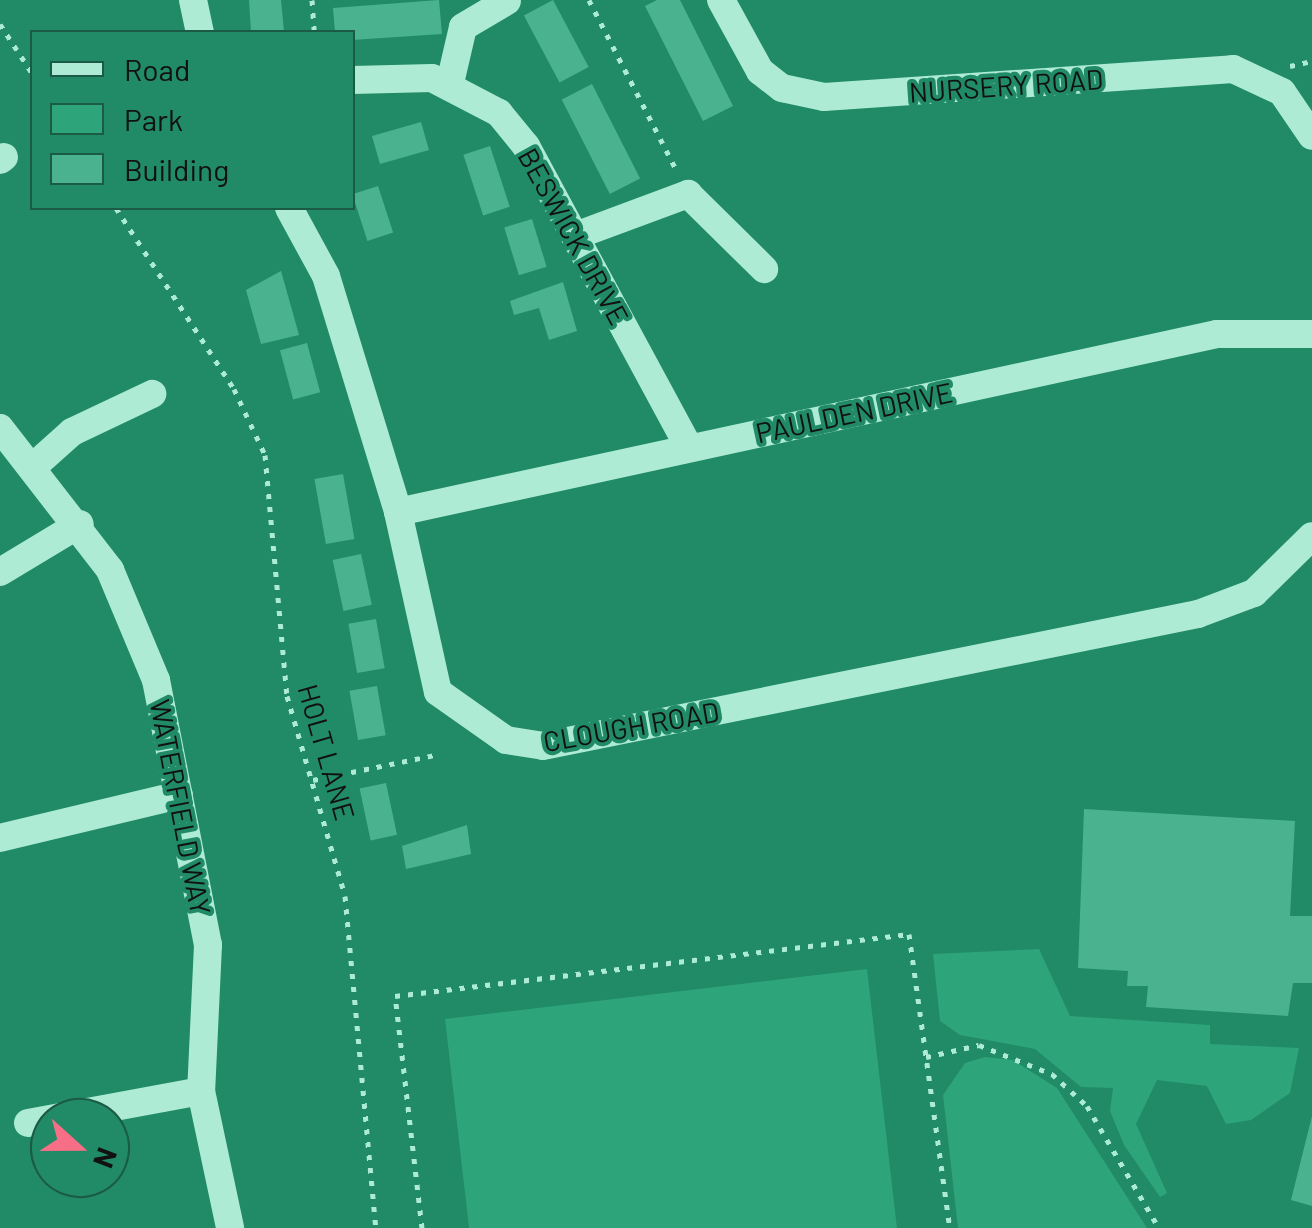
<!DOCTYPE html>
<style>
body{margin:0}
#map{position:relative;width:1312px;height:1228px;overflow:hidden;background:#218a67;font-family:Barlow,sans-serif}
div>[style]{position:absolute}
.green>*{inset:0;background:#2ea47b}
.building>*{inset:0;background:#4ab28e;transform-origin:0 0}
.path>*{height:5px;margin-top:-2.5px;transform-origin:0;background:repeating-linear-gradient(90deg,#adebd5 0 5px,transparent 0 13px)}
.minor>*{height:28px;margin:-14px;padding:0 14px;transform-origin:14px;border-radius:14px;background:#adebd5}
span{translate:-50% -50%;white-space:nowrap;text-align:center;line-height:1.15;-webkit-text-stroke:8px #218a67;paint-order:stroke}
.street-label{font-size:28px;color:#111}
.legend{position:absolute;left:30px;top:30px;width:325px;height:180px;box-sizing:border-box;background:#218a67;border:2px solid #1b5a45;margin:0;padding:12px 18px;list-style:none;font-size:30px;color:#111}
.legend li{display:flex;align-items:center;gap:20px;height:50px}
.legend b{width:50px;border:2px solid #1b5a45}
.north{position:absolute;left:30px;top:1098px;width:100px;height:100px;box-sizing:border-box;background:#218a67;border:2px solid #1b5a45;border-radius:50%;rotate:111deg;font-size:28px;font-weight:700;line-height:40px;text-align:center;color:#111}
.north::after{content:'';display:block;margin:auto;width:35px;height:45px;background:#f76e87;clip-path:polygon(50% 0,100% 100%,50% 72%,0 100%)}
</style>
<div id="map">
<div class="green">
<i style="clip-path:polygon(1039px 949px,1070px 1016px,1210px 1025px,1210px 1044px,1299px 1048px,1290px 1093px,1251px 1120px,1226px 1124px,1207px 1086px,1157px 1080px,1136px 1124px,1167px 1193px,1160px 1197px,1124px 1145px,1110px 1111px,1113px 1088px,1081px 1087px,1035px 1049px,960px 1035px,940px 1021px,933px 954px)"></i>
<i style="clip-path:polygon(867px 969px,897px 1228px,469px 1228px,445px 1019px)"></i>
<i style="clip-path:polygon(985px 1057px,1013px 1060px,1057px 1088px,1147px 1228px,958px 1228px,943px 1095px,965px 1063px)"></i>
</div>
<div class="building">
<i style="clip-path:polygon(249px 0,281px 0,284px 32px,251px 32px)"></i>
<i style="clip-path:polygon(439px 0,442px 34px,352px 40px,335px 32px,333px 8px)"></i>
<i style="left:553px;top:0;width:76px;height:33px;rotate:62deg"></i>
<i style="clip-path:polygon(657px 0,680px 0,733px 106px,703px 121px,645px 6px)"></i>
<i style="left:592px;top:84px;width:106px;height:34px;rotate:63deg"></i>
<i style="left:421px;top:122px;width:29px;height:51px;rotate:74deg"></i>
<i style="left:490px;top:146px;width:64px;height:28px;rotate:72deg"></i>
<i style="left:378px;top:186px;width:49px;height:27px;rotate:72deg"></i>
<i style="left:532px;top:219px;width:50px;height:29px;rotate:73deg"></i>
<i style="clip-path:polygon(281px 271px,299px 335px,261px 344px,246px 290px)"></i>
<i style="clip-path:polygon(563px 282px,577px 331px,549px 340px,539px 308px,514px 315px,510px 301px)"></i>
<i style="left:307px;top:343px;width:51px;height:28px;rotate:75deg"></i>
<i style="left:343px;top:474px;width:66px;height:29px;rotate:80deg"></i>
<i style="left:361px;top:554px;width:52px;height:29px;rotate:78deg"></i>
<i style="left:376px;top:619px;width:50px;height:28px;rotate:80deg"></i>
<i style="left:377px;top:686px;width:50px;height:28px;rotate:80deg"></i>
<i style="left:386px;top:783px;width:53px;height:27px;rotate:78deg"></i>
<i style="clip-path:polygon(1084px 809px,1295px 821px,1290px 916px,1312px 916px,1312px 983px,1293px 983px,1288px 1016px,1146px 1007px,1148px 986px,1127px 986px,1128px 971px,1078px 968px)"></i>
<i style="clip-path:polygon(467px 825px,471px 854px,406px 869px,402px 846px)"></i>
<i style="clip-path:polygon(1312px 1116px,1312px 1206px,1291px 1200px)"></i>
</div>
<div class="path">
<i style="left:312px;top:0;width:32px;rotate:86deg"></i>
<i style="left:589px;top:0;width:192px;rotate:62.8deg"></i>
<i style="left:0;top:24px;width:59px;rotate:56.9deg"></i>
<i style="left:1290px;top:66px;width:23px;rotate:-13deg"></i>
<i style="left:116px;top:208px;width:216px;rotate:56.9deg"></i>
<i style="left:234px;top:389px;width:73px;rotate:64.8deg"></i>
<i style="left:265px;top:455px;width:242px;rotate:84.8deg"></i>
<i style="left:287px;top:696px;width:208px;rotate:73.8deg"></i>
<i style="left:345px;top:896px;width:333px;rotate:84.7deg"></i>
<i style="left:313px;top:780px;width:125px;rotate:-11.6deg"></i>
<i style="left:926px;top:1057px;width:54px;rotate:-12.8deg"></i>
<i style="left:979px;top:1045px;width:79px;rotate:21.7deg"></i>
<i style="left:1052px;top:1074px;width:47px;rotate:42.4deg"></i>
<i style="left:1087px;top:1106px;width:142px;rotate:59.5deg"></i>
<i style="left:422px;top:1228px;width:234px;rotate:-96.6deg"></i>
<i style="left:395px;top:996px;width:518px;rotate:-6.88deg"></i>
<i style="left:909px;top:934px;width:297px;rotate:82.1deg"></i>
</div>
<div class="minor">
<i style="left:193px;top:0;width:33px;rotate:78deg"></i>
<i style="left:721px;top:0;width:81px;rotate:61.2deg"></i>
<i style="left:760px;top:71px;width:28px;rotate:38deg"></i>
<i style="left:782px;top:88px;width:43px;rotate:12.1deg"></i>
<i style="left:824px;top:97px;width:410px;rotate:-3.9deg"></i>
<i style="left:1233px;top:69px;width:54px;rotate:25.1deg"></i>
<i style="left:1282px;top:92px;width:53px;rotate:55.7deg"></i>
<i style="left:352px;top:80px;width:80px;rotate:-1.4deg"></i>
<i style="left:432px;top:78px;width:76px;rotate:27.6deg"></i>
<i style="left:499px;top:113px;width:43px;rotate:50.7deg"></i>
<i style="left:526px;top:146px;width:342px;rotate:61.6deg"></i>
<i style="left:450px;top:83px;width:57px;rotate:-76.9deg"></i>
<i style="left:463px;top:27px;width:51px;rotate:-30.6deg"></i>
<i style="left:0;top:160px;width:5px;rotate:-37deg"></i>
<i style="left:289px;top:208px;width:77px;rotate:61.4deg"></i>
<i style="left:326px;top:276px;width:247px;rotate:73deg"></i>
<i style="left:398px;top:512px;width:184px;rotate:77.5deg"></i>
<i style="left:438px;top:692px;width:83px;rotate:35.2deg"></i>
<i style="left:506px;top:740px;width:37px;rotate:9deg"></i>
<i style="left:543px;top:746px;width:668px;rotate:-11.39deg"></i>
<i style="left:1198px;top:614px;width:60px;rotate:-20.6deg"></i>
<i style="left:1254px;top:593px;width:81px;rotate:-44.5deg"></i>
<i style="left:575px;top:236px;width:121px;rotate:-20.4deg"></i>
<i style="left:688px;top:194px;width:107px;rotate:44.6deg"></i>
<i style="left:0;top:428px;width:180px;rotate:52.2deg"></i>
<i style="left:110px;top:570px;width:119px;rotate:67.3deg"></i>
<i style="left:156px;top:680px;width:270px;rotate:78.9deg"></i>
<i style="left:208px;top:945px;width:146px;rotate:92.7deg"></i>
<i style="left:201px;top:1091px;width:140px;rotate:78deg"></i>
<i style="left:34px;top:466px;width:51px;rotate:-41.8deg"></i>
<i style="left:72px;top:432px;width:89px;rotate:-25.4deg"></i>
<i style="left:398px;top:512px;width:838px;rotate:-12.26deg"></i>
<i style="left:1217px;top:334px;width:95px"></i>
<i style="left:0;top:572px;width:93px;rotate:-31deg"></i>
<i style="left:0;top:838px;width:184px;rotate:-13.5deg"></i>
<i style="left:28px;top:1123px;width:176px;rotate:-10.5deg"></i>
</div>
<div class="street-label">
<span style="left:1006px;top:85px;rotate:-4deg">NURSERY ROAD</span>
<span style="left:574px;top:236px;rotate:61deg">BESWICK DRIVE</span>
<span style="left:854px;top:412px;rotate:-12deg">PAULDEN DRIVE</span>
<span style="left:631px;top:726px;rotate:-10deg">CLOUGH ROAD</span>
<span style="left:327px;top:752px;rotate:74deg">HOLT LANE</span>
<span style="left:181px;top:807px;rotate:79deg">WATERFIELD WAY</span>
</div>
<ul class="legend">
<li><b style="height:12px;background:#adebd5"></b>Road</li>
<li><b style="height:28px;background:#2ea47b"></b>Park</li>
<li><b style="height:28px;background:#4ab28e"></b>Building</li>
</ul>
<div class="north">N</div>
</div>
